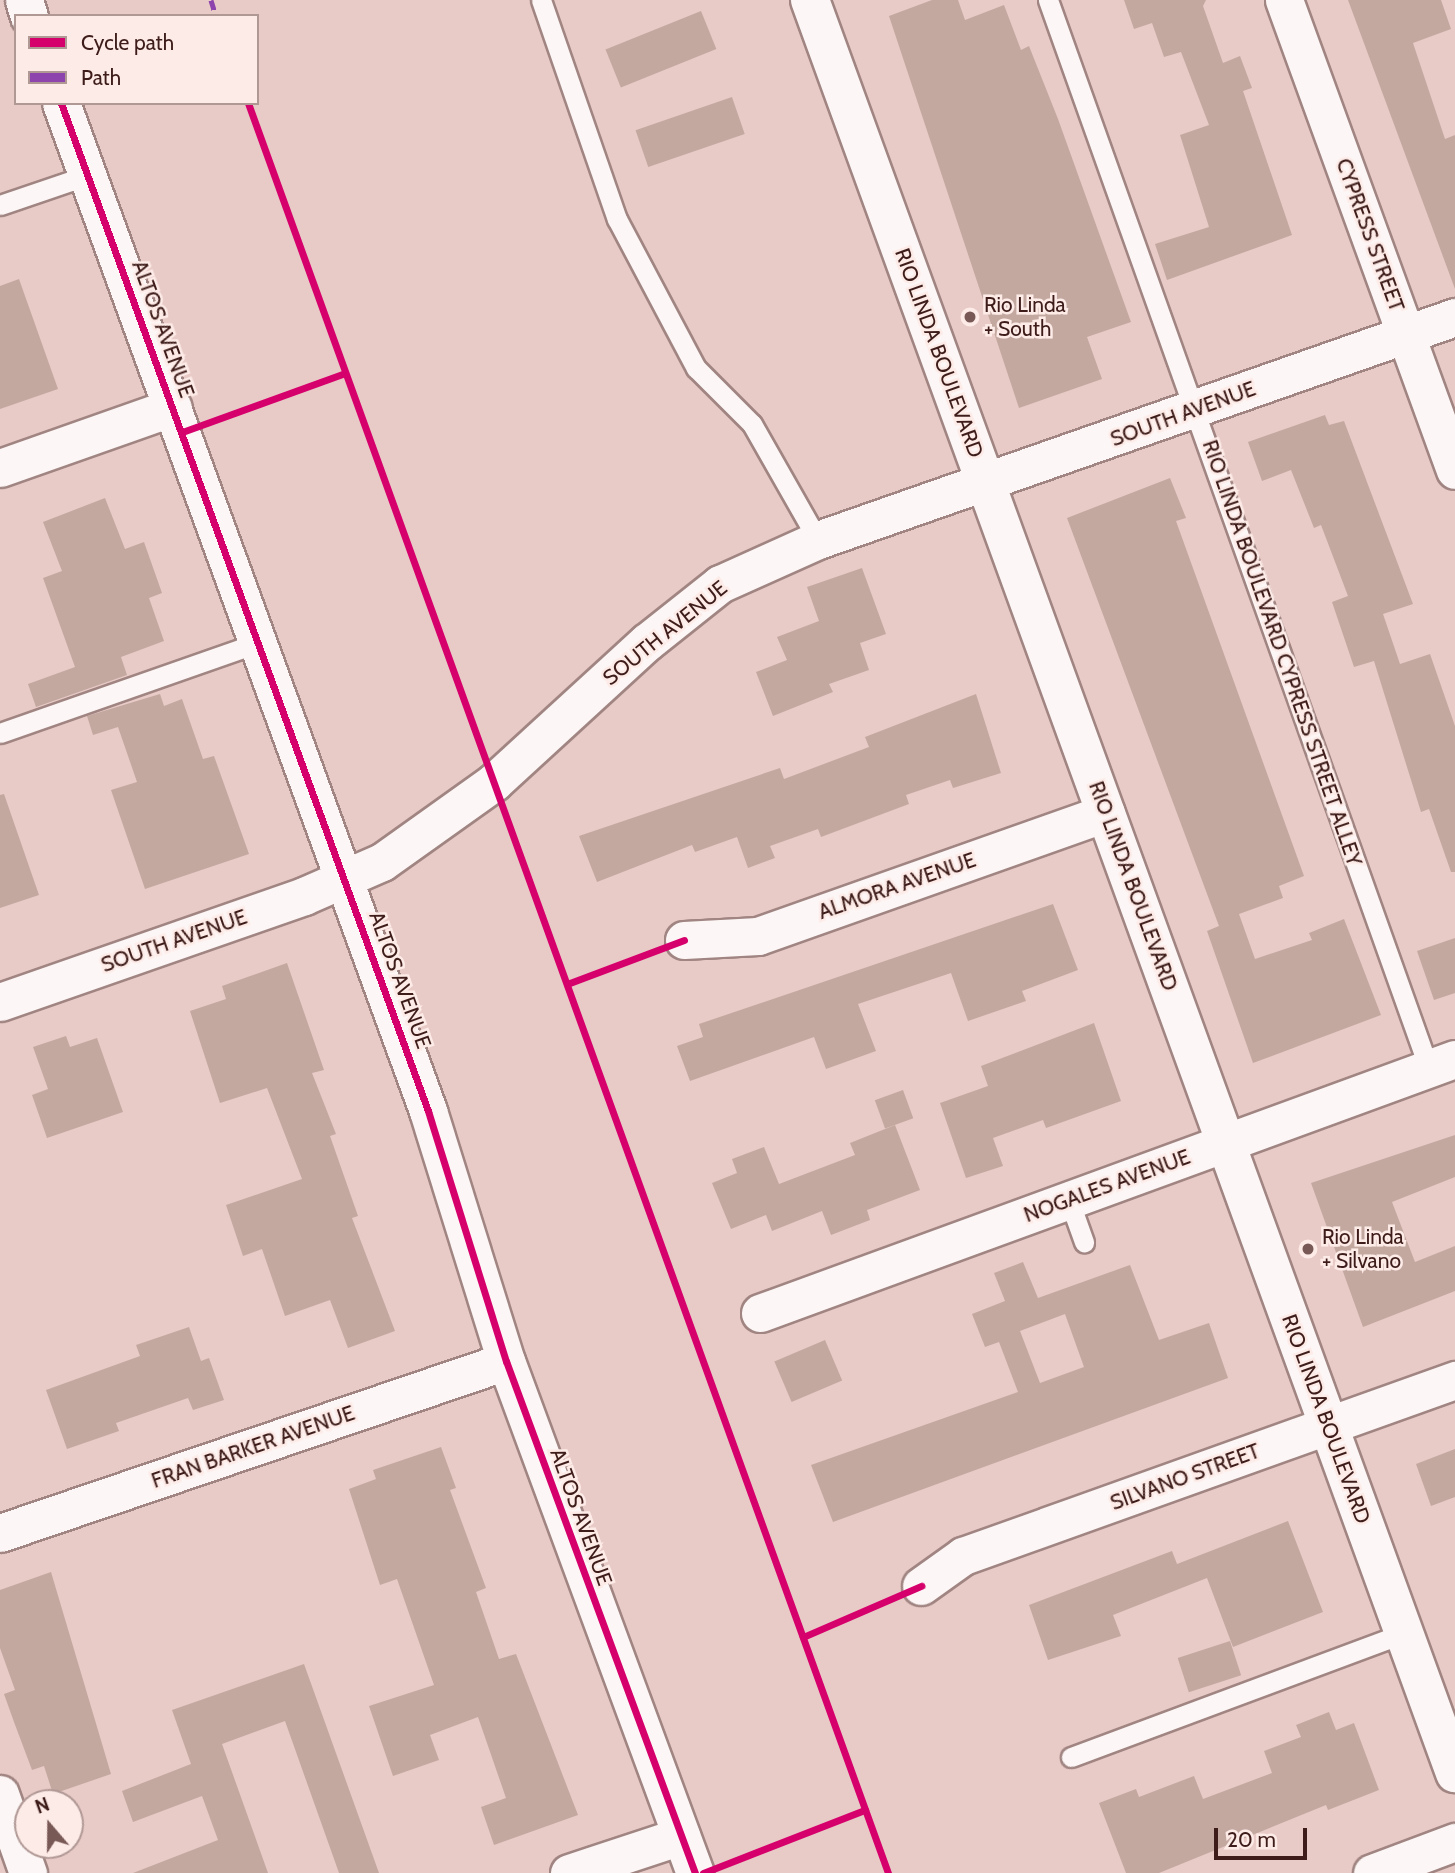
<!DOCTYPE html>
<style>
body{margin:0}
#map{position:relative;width:1455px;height:1873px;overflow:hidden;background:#e8cac6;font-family:Cabin,sans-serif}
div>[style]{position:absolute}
.building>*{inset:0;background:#c3a8a0;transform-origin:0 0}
.roads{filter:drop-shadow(2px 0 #a08582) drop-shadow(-2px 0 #a08582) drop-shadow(0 2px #a08582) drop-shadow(0 -2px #a08582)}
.service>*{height:19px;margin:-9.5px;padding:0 9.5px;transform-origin:9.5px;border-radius:9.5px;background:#fcf7f6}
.minor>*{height:37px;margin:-18.5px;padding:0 18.5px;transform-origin:18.5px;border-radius:18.5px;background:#fcf7f6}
.secondary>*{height:38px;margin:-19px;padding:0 19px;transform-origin:19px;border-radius:19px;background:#fcf7f6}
.quiet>*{height:5px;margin-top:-2.5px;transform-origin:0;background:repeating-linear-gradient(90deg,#8e44ad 0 10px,transparent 0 15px)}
.cycleway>*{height:7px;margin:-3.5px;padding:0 3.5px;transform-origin:3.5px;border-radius:3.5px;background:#d6006c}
.dots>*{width:19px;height:19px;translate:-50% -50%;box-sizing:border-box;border:4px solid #fdebe8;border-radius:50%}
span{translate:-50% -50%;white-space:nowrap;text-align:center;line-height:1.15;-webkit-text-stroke:5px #fdebe8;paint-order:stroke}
.street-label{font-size:21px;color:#3d1c19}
.poi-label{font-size:21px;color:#3d1c19}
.left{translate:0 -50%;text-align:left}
.legend{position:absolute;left:14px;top:14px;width:245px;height:91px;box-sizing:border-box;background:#fdebe8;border:2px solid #b09895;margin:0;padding:9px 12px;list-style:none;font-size:21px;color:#3d1c19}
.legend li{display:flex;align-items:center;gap:14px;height:35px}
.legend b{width:35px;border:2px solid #b09895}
.north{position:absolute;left:14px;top:1789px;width:70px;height:70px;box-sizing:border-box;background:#fdebe8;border:2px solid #b09895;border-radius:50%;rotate:340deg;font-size:19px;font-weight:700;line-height:28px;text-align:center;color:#3d1c19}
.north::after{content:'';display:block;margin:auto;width:24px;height:32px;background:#795956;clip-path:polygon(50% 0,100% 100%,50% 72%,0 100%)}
.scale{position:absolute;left:1214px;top:1828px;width:93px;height:32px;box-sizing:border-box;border:4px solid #3d1c19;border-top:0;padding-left:9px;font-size:21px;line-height:24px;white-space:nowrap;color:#3d1c19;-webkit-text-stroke:5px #fdebe8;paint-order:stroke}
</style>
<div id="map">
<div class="building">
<i style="clip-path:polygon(932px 0,958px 0,965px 20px,1004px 5px,1021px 50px,1029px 46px,1058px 119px,1131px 322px,1087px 337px,1102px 379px,1019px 408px,889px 16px)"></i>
<i style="clip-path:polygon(1124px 0,1206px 0,1203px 6px,1223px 63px,1240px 56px,1252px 88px,1243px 91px,1292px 235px,1167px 280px,1155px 244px,1209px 227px,1180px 135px,1209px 125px,1181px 52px,1164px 57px,1152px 23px,1134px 29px)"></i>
<i style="clip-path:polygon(1348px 0,1441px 0,1451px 29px,1413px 43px,1445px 139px,1455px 135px,1455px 289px)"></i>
<i style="left:701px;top:11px;width:41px;height:103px;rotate:68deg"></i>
<i style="left:732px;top:97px;width:39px;height:102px;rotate:71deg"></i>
<i style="clip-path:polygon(19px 279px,58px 389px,0 409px,0 286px)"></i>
<i style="clip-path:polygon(1325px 415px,1329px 425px,1344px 421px,1413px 604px,1383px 614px,1400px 664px,1430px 654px,1455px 726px,1455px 872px,1451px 872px,1429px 809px,1421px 812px,1374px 661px,1354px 667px,1332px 602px,1348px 596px,1321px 525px,1314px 528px,1291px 470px,1262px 481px,1248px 442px)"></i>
<i style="clip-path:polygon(1170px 478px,1186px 518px,1176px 521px,1304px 876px,1279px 886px,1283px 898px,1239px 914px,1255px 959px,1312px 940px,1309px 933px,1344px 919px,1381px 1015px,1253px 1063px,1207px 931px,1219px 926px,1067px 518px)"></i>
<i style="clip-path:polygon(105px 498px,125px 549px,144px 542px,162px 593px,149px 598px,164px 641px,121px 657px,127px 675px,36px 707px,28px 684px,75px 667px,43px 578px,62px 571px,43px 522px)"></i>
<i style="clip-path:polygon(862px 568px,886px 634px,860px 643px,869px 670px,829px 684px,833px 692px,773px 716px,756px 672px,787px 660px,777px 637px,819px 621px,807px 587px)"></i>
<i style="clip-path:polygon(160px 694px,164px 706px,182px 699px,203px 759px,214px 756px,249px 854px,145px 889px,111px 790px,137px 782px,118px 727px,93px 735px,87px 716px)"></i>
<i style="clip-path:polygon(976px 694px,1001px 773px,953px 788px,950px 780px,906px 795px,909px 804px,821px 837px,818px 829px,770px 846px,775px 858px,748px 868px,737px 837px,695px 852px,692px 845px,597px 882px,579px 836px,780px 768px,784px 779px,869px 747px,865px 737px)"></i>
<i style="clip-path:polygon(4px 794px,39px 895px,0 908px,0 795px)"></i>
<i style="clip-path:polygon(1053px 904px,1078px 970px,1022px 991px,1026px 1001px,968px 1021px,951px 973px,858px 1004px,876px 1051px,826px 1069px,814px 1037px,690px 1081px,677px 1046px,703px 1037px,699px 1024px)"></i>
<i style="clip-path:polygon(1455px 938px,1455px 993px,1434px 1000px,1417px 951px)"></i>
<i style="clip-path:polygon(287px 963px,324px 1070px,312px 1073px,336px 1134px,330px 1136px,358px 1216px,352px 1218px,395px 1331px,348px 1348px,330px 1300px,285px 1316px,262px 1249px,243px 1256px,226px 1205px,302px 1179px,267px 1088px,220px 1103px,190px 1011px,226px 999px,222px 986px)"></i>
<i style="clip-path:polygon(1094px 1023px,1121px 1101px,1046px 1128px,1043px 1120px,993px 1138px,1003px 1166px,966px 1178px,940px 1103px,988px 1086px,981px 1066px)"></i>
<i style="clip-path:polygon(66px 1036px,70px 1047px,97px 1038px,123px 1112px,47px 1138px,32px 1095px,48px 1089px,33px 1047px)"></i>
<i style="left:903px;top:1090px;width:30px;height:30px;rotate:70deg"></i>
<i style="clip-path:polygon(895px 1125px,920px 1190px,867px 1210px,870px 1220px,831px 1235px,822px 1211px,772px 1231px,766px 1215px,731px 1229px,712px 1183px,737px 1173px,732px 1159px,764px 1147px,779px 1184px,855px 1155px,850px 1143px)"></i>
<i style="clip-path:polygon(1455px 1135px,1455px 1177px,1392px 1202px,1415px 1262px,1455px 1246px,1455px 1291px,1363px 1327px,1311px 1183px)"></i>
<i style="clip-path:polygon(evenodd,1023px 1262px,1038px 1298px,1130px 1265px,1159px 1340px,1209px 1323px,1228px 1378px,833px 1522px,811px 1465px,1018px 1392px,999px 1342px,985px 1347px,972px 1314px,1005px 1301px,994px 1273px,1023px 1262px,1065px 1314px,1084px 1367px,1040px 1383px,1020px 1331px,1065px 1314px)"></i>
<i style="clip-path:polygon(189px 1327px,201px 1361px,209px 1358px,224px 1400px,193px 1410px,188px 1398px,116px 1423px,119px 1431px,67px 1449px,46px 1390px,140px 1356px,136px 1345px)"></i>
<i style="left:825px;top:1340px;width:44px;height:55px;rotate:67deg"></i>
<i style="clip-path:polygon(441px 1447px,456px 1488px,450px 1490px,486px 1588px,476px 1592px,499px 1659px,516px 1654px,578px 1815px,494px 1845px,481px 1807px,506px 1798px,478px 1717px,430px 1735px,439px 1760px,393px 1776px,369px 1706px,434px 1685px,397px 1579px,380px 1585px,349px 1489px,376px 1479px,373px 1470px)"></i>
<i style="clip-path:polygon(1455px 1449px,1455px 1497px,1431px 1506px,1416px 1464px)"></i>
<i style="clip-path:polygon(1288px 1521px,1323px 1612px,1233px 1647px,1207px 1578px,1113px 1615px,1121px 1636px,1048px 1660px,1029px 1605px,1172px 1551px,1177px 1564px)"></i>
<i style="clip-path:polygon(51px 1572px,111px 1774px,53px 1794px,44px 1766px,32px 1770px,14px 1722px,4px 1694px,15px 1690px,0 1648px,0 1590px)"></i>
<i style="left:1230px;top:1641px;width:36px;height:55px;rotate:72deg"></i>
<i style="clip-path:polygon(304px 1664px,379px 1873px,339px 1873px,285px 1721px,222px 1744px,268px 1873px,133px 1873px,218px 1840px,202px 1796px,133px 1822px,122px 1791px,191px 1764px,172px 1710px)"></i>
<i style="clip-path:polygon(1329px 1712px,1336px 1730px,1354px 1723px,1379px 1790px,1328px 1810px,1326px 1805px,1159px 1873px,1126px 1873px,1099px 1803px,1136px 1789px,1139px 1797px,1194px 1776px,1203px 1799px,1272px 1773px,1264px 1751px,1301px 1737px,1296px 1725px)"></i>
</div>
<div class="roads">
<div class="service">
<i style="left:541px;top:0;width:232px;rotate:70.9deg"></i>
<i style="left:617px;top:219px;width:169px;rotate:62.1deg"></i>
<i style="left:696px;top:368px;width:79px;rotate:45deg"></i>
<i style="left:752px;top:424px;width:133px;rotate:60.4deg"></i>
<i style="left:1048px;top:0;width:1135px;rotate:70.38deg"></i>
<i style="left:0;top:205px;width:93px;rotate:-18.8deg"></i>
<i style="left:0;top:733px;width:272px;rotate:-19.3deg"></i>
<i style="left:1069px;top:1200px;width:45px;rotate:70.3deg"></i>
<i style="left:1071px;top:1757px;width:355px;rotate:-20.4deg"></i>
</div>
<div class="minor">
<i style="left:24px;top:0;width:17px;rotate:73deg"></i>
<i style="left:1284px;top:0;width:500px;rotate:70.01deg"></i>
<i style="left:61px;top:103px;width:1073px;rotate:69.99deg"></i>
<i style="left:428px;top:1111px;width:262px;rotate:72.7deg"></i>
<i style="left:506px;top:1361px;width:546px;rotate:69.74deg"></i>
<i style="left:0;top:468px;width:183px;rotate:-19.4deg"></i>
<i style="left:684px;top:940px;width:74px;rotate:-3.1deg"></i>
<i style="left:758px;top:936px;width:369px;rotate:-19.5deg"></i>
<i style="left:0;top:1002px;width:322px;rotate:-19.2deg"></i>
<i style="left:304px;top:896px;width:85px;rotate:-23.6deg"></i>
<i style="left:382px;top:862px;width:138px;rotate:-35.5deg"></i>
<i style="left:494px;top:782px;width:207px;rotate:-42.5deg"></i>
<i style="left:647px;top:642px;width:93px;rotate:-38.5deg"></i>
<i style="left:720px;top:584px;width:107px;rotate:-24.2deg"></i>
<i style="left:818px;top:540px;width:675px;rotate:-19.29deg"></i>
<i style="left:760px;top:1313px;width:740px;rotate:-20.08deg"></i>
<i style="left:0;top:1533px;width:534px;rotate:-18.77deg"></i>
<i style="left:921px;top:1586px;width:52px;rotate:-35.5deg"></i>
<i style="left:963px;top:1556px;width:523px;rotate:-19.68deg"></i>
<i style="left:0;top:1794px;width:84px;rotate:70.5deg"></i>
<i style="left:569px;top:1873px;width:118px;rotate:-18.3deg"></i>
<i style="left:1372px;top:1873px;width:89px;rotate:-20.5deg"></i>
</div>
<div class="secondary">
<i style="left:810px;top:0;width:1887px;rotate:70.01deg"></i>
</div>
</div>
<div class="quiet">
<i style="left:211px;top:0;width:17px;rotate:73deg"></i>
</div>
<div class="cycleway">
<i style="left:61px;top:103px;width:1073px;rotate:69.99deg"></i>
<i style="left:428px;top:1111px;width:262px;rotate:72.7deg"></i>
<i style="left:506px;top:1361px;width:546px;rotate:69.74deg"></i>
<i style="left:248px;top:103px;width:1882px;rotate:70.12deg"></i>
<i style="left:182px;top:432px;width:173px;rotate:-19.9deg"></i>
<i style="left:567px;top:984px;width:125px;rotate:-20.6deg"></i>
<i style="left:803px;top:1637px;width:129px;rotate:-23.4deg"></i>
<i style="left:703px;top:1873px;width:174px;rotate:-21.3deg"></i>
</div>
<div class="dots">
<i style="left:970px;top:317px;background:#795956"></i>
<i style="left:1308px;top:1249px;background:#795956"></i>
</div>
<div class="street-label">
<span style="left:1370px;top:235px;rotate:70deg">CYPRESS STREET</span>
<span style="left:163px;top:329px;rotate:70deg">ALTOS AVENUE</span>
<span style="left:939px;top:353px;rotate:70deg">RIO LINDA BOULEVARD</span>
<span style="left:1183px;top:414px;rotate:-20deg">SOUTH AVENUE</span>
<span style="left:665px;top:633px;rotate:-39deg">SOUTH AVENUE</span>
<span style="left:1282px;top:653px;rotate:71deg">RIO LINDA BOULEVARD CYPRESS STREET ALLEY</span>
<span style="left:897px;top:886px;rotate:-19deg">ALMORA AVENUE</span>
<span style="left:1133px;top:886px;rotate:70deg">RIO LINDA BOULEVARD</span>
<span style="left:174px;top:941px;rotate:-19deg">SOUTH AVENUE</span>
<span style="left:400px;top:980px;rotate:70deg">ALTOS AVENUE</span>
<span style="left:1107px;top:1186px;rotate:-20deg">NOGALES AVENUE</span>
<span style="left:1326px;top:1419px;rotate:70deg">RIO LINDA BOULEVARD</span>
<span style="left:253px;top:1447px;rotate:-19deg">FRAN BARKER AVENUE</span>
<span style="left:1185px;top:1477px;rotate:-20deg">SILVANO STREET</span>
<span style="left:581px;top:1517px;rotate:70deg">ALTOS AVENUE</span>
</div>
<div class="poi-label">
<span class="left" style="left:984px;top:317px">Rio Linda<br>+ South</span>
<span class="left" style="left:1322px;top:1249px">Rio Linda<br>+ Silvano</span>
</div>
<ul class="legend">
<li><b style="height:9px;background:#d6006c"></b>Cycle path</li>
<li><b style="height:9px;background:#8e44ad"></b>Path</li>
</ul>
<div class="north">N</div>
<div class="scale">20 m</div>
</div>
